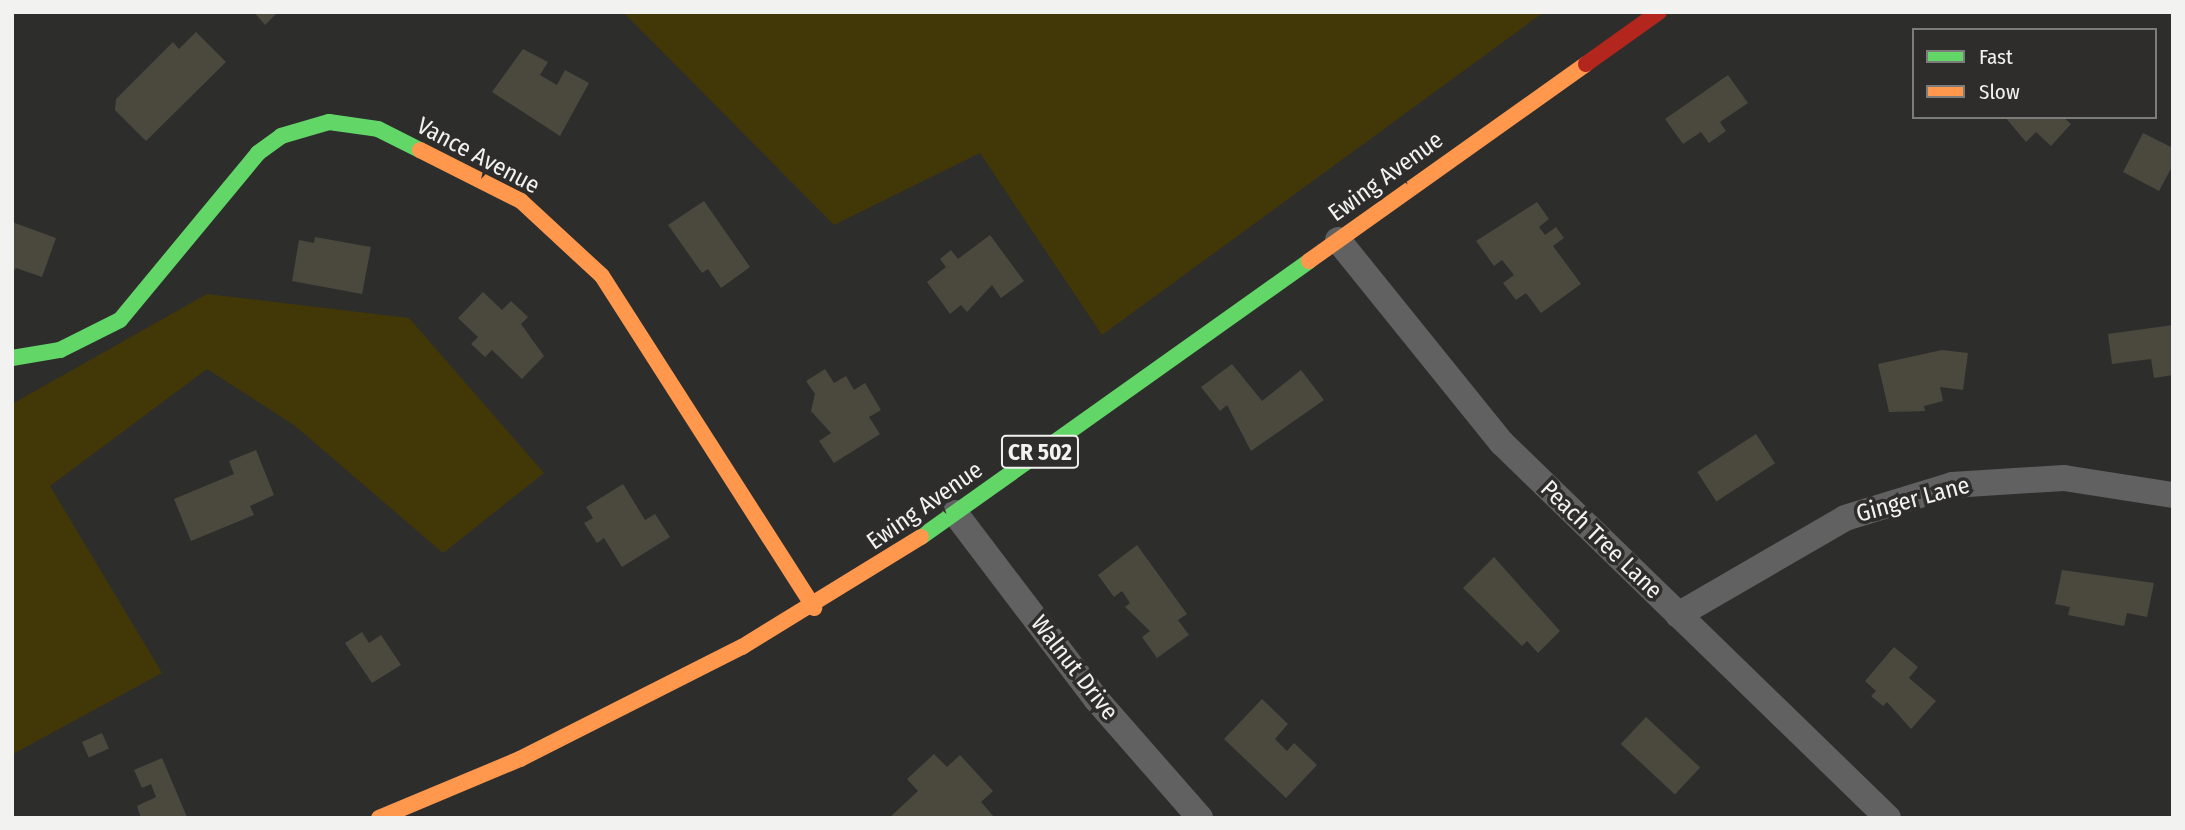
<!DOCTYPE html>
<style>
body{margin:0}
#map{position:relative;width:2185px;height:830px;overflow:hidden;background:#2d2d2c;font-family:"Fira Sans Condensed",sans-serif}
div>[style]{position:absolute}
.green>*{inset:0;background:#423707}
.building>*{inset:0;background:#4b483d;transform-origin:0 0}
.street>*{height:26px;margin:-13px;padding:0 13px;transform-origin:13px;border-radius:13px;background:#616161}
.fast>*{height:16px;margin:-8px;padding:0 8px;transform-origin:8px;border-radius:8px;background:#63d668}
.slow>*{height:16px;margin:-8px;padding:0 8px;transform-origin:8px;border-radius:8px;background:#ff974d}
.jam>*{height:16px;margin:-8px;padding:0 8px;transform-origin:8px;border-radius:8px;background:#b3261e}
span{translate:-50% -50%;white-space:nowrap;text-align:center;line-height:1.15;-webkit-text-stroke:7px #2e2d2b;paint-order:stroke}
.shield-label span{padding:2px 5px;background:#2e2d2b;border:2px solid;border-radius:5px;-webkit-text-stroke-width:0}
.shield-label{font-size:23px;color:#f2f2f0;font-weight:700}
.street-label{font-size:24px;color:#f2f2f0}
.frame{position:absolute;inset:0;border:14px solid #f2f2f0;pointer-events:none}
.legend{position:absolute;left:1912px;top:28px;width:245px;height:91px;box-sizing:border-box;background:#2e2d2b;border:2px solid #7c7c7a;margin:0;padding:9px 12px;list-style:none;font-size:21px;color:#f2f2f0}
.legend li{display:flex;align-items:center;gap:14px;height:35px}
.legend b{width:35px;border:2px solid #7c7c7a}
</style>
<div id="map">
<div class="green">
<i style="clip-path:polygon(623px 12px,1544px 12px,1102px 335px,980px 153px,834px 225px)"></i>
<i style="clip-path:polygon(207px 294px,409px 318px,544px 473px,443px 553px,294px 425px,207px 369px,50px 486px,162px 673px,13px 754px,12px 404px)"></i>
</div>
<div class="building">
<i style="clip-path:polygon(254px 12px,278px 12px,265px 25px)"></i>
<i style="clip-path:polygon(196px 32px,226px 62px,146px 141px,115px 110px,116px 99px,173px 42px,179px 49px)"></i>
<i style="clip-path:polygon(523px 49px,548px 62px,540px 75px,557px 85px,565px 70px,589px 83px,560px 136px,492px 92px)"></i>
<i style="clip-path:polygon(1728px 75px,1748px 103px,1720px 122px,1726px 131px,1709px 143px,1701px 132px,1683px 144px,1665px 119px)"></i>
<i style="clip-path:polygon(2005px 117px,2063px 117px,2071px 124px,2051px 146px,2036px 132px,2026px 142px)"></i>
<i style="clip-path:polygon(2143px 133px,2173px 148px,2173px 165px,2159px 191px,2123px 172px)"></i>
<i style="clip-path:polygon(704px 201px,750px 267px,721px 288px,708px 269px,702px 273px,668px 225px)"></i>
<i style="clip-path:polygon(1537px 202px,1549px 219px,1539px 227px,1545px 235px,1556px 227px,1564px 238px,1553px 246px,1581px 284px,1541px 313px,1526px 293px,1516px 300px,1503px 283px,1514px 275px,1502px 260px,1494px 266px,1476px 241px)"></i>
<i style="clip-path:polygon(12px 222px,56px 238px,42px 277px,16px 268px,12px 273px)"></i>
<i style="clip-path:polygon(990px 235px,1024px 281px,1001px 298px,992px 285px,967px 312px,961px 305px,950px 314px,927px 282px,946px 267px,940px 259px,951px 250px,958px 259px)"></i>
<i style="clip-path:polygon(315px 237px,371px 247px,362px 294px,292px 281px,299px 240px,314px 243px)"></i>
<i style="clip-path:polygon(483px 292px,502px 310px,511px 301px,528px 317px,521px 324px,544px 356px,522px 379px,492px 350px,485px 357px,471px 344px,478px 337px,458px 318px)"></i>
<i style="clip-path:polygon(2173px 325px,2173px 375px,2154px 378px,2151px 359px,2112px 364px,2108px 334px)"></i>
<i style="clip-path:polygon(1942px 350px,1968px 353px,1963px 390px,1940px 387px,1943px 401px,1924px 406px,1925px 411px,1889px 412px,1878px 364px)"></i>
<i style="clip-path:polygon(1232px 364px,1262px 401px,1301px 370px,1324px 400px,1251px 451px,1227px 405px,1220px 411px,1201px 387px)"></i>
<i style="clip-path:polygon(825px 369px,834px 383px,846px 376px,854px 390px,865px 383px,881px 410px,869px 417px,880px 434px,834px 463px,819px 441px,831px 433px,811px 411px,815px 394px,806px 381px)"></i>
<i style="left:1756px;top:434px;width:35px;height:70px;rotate:57deg"></i>
<i style="clip-path:polygon(256px 450px,274px 495px,250px 506px,254px 515px,191px 541px,174px 499px,234px 474px,229px 461px)"></i>
<i style="clip-path:polygon(623px 484px,645px 520px,655px 514px,670px 537px,622px 567px,604px 538px,597px 543px,584px 523px,593px 518px,586px 507px)"></i>
<i style="clip-path:polygon(1137px 545px,1187px 614px,1178px 620px,1189px 635px,1157px 658px,1142px 637px,1150px 631px,1125px 607px,1130px 603px,1122px 591px,1114px 597px,1098px 575px)"></i>
<i style="clip-path:polygon(1494px 557px,1560px 631px,1538px 653px,1527px 641px,1522px 646px,1463px 588px)"></i>
<i style="clip-path:polygon(2062px 570px,2154px 583px,2147px 617px,2127px 613px,2124px 626px,2068px 615px,2070px 607px,2055px 604px)"></i>
<i style="clip-path:polygon(362px 632px,369px 643px,381px 635px,401px 665px,372px 683px,345px 643px)"></i>
<i style="clip-path:polygon(1894px 647px,1918px 667px,1909px 678px,1936px 701px,1911px 729px,1887px 702px,1883px 706px,1871px 696px,1876px 691px,1865px 681px)"></i>
<i style="clip-path:polygon(1262px 699px,1288px 724px,1275px 739px,1287px 751px,1294px 743px,1317px 765px,1286px 798px,1224px 739px)"></i>
<i style="left:1646px;top:717px;width:74px;height:37px;rotate:43deg"></i>
<i style="left:102px;top:733px;width:17px;height:22px;rotate:66deg"></i>
<i style="clip-path:polygon(934px 754px,947px 767px,960px 755px,993px 791px,981px 802px,995px 818px,889px 818px,918px 791px,907px 779px)"></i>
<i style="clip-path:polygon(162px 758px,187px 817px,185px 818px,141px 818px,137px 806px,156px 797px,151px 784px,142px 788px,134px 770px)"></i>
</div>
<div class="street">
<i style="left:1338px;top:240px;width:261px;rotate:51.1deg"></i>
<i style="left:1502px;top:443px;width:538px;rotate:44.17deg"></i>
<i style="left:955px;top:513px;width:233px;rotate:52.8deg"></i>
<i style="left:1096px;top:699px;width:158px;rotate:48.8deg"></i>
<i style="left:1678px;top:615px;width:193px;rotate:-30.1deg"></i>
<i style="left:1845px;top:518px;width:112px;rotate:-17.1deg"></i>
<i style="left:1952px;top:485px;width:112px;rotate:-3.6deg"></i>
<i style="left:2064px;top:478px;width:110px;rotate:8.9deg"></i>
</div>
<div class="fast">
<i style="left:12px;top:358px;width:49px;rotate:-9.5deg"></i>
<i style="left:60px;top:350px;width:67px;rotate:-26.6deg"></i>
<i style="left:120px;top:320px;width:217px;rotate:-50.4deg"></i>
<i style="left:258px;top:153px;width:29px;rotate:-36deg"></i>
<i style="left:281px;top:136px;width:50px;rotate:-16.3deg"></i>
<i style="left:329px;top:122px;width:49px;rotate:8.1deg"></i>
<i style="left:378px;top:129px;width:47px;rotate:26.6deg"></i>
<i style="left:921px;top:537px;width:476px;rotate:-35.4deg"></i>
</div>
<div class="slow">
<i style="left:420px;top:150px;width:113px;rotate:26.8deg"></i>
<i style="left:521px;top:201px;width:110px;rotate:42.8deg"></i>
<i style="left:602px;top:276px;width:394px;rotate:57.4deg"></i>
<i style="left:1309px;top:261px;width:340px;rotate:-35.4deg"></i>
<i style="left:379px;top:818px;width:153px;rotate:-22.7deg"></i>
<i style="left:520px;top:759px;width:249px;rotate:-26.8deg"></i>
<i style="left:742px;top:647px;width:210px;rotate:-31.6deg"></i>
</div>
<div class="jam">
<i style="left:1586px;top:64px;width:90px;rotate:-35.5deg"></i>
</div>
<div class="shield-label">
<span style="left:1040px;top:452px">CR 502</span>
</div>
<div class="street-label">
<span style="left:478px;top:156px;rotate:28deg">Vance Avenue</span>
<span style="left:1386px;top:177px;rotate:-36deg">Ewing Avenue</span>
<span style="left:1913px;top:500px;rotate:-15deg">Ginger Lane</span>
<span style="left:925px;top:506px;rotate:-35deg">Ewing Avenue</span>
<span style="left:1601px;top:540px;rotate:44deg">Peach Tree Lane</span>
<span style="left:1074px;top:668px;rotate:52deg">Walnut Drive</span>
</div>
<div class="frame"></div>
<ul class="legend">
<li><b style="height:9px;background:#63d668"></b>Fast</li>
<li><b style="height:9px;background:#ff974d"></b>Slow</li>
</ul>
</div>
